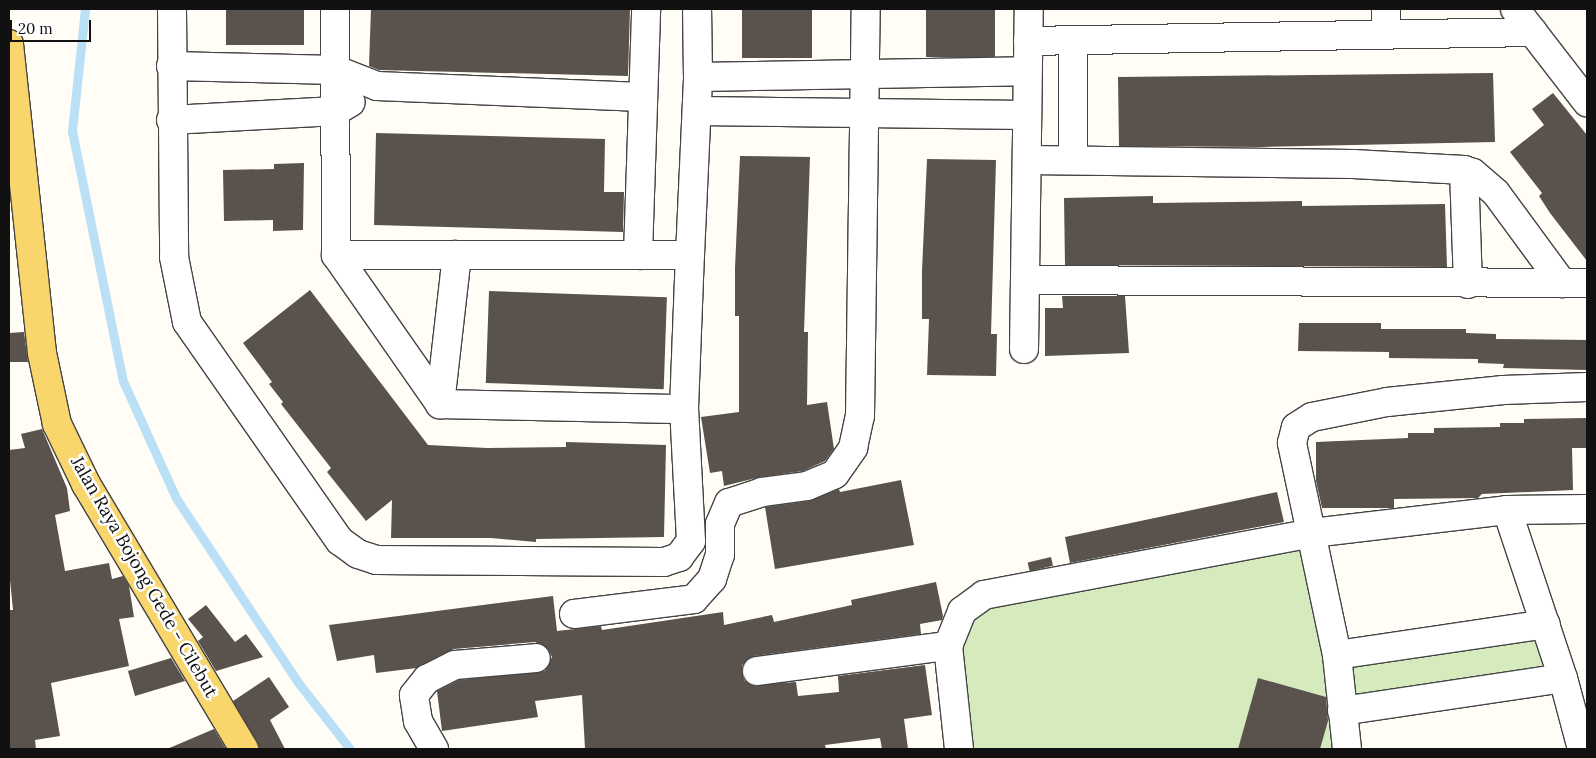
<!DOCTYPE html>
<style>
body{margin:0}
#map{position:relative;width:1596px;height:758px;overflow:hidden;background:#fffdf5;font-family:Lora,serif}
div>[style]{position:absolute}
.green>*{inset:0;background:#d5ebbd}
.stream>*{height:9px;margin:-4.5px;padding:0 4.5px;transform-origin:4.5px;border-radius:4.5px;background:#b9e0f7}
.building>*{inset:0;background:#5a524d;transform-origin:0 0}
.roads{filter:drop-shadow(1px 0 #444) drop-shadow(-1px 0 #444) drop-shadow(0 1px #444) drop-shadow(0 -1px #444)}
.minor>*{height:28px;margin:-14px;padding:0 14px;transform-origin:14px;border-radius:14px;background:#fff}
.major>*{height:28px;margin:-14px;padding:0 14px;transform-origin:14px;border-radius:14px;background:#f9d66b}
span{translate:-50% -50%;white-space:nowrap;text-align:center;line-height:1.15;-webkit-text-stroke:5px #fff;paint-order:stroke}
.street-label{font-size:18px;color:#111}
.frame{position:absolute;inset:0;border:10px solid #111;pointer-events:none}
.scale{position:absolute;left:10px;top:20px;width:81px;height:22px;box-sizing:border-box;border:2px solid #111;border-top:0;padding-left:6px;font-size:15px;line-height:18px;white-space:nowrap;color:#111;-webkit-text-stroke:4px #fff;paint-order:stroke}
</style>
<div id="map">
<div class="green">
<i style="clip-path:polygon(1312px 533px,1337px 655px,1546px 624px,1563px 678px,1342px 711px,1347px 749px,959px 749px,962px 611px)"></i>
</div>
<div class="stream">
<i style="left:85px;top:9px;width:123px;rotate:96.1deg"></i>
<i style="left:72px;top:131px;width:255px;rotate:78.5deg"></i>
<i style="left:123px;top:381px;width:128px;rotate:65.6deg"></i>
<i style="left:176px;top:498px;width:224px;rotate:56.5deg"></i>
<i style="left:300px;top:685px;width:81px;rotate:52deg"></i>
</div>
<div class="building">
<i style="left:226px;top:9px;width:78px;height:36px"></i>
<i style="clip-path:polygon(371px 9px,630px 9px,628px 76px,379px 70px,369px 66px)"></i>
<i style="left:742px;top:9px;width:70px;height:49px"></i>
<i style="left:926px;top:9px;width:69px;height:48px"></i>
<i style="clip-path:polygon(1493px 73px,1495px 142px,1262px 147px,1119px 146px,1118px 77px)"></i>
<i style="clip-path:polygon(1553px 93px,1587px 135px,1587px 261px,1550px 213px,1539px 196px,1542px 193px,1510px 152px,1544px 125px,1532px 109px)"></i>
<i style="clip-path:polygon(376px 133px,605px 139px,604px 192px,624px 192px,623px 232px,374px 225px)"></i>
<i style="clip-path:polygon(740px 156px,810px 157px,804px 332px,808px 332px,807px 405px,827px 402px,834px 449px,825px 461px,803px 471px,760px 477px,724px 486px,722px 471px,710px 473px,701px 417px,739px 412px,739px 316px,735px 316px,735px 268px)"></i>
<i style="clip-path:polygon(927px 159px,996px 160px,991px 334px,997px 334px,996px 376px,927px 375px,929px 319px,922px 319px,922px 271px)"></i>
<i style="clip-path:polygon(304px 163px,303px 230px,273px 231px,273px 220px,224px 221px,223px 170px,274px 169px,274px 164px)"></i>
<i style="clip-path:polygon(1153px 196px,1153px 203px,1302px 201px,1302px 206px,1445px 204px,1447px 267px,1065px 265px,1064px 198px)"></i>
<i style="clip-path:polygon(310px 290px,428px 445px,487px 448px,566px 447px,566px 442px,666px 445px,664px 537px,536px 539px,536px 542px,491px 538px,391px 538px,392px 500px,366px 521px,327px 472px,331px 468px,281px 404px,283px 402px,269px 384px,272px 382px,243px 343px)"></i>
<i style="left:489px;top:291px;width:178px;height:92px;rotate:2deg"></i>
<i style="clip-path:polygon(1062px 296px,1125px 296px,1129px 353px,1045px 356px,1045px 308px,1063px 308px)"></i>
<i style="clip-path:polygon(1299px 323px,1381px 323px,1381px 329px,1466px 329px,1466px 333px,1496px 334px,1496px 339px,1587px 340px,1587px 370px,1503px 368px,1504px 364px,1478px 363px,1478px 359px,1389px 358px,1389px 352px,1298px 351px)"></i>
<i style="clip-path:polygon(24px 332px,28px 362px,9px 362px,9px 333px)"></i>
<i style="clip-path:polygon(1587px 418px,1587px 448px,1572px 448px,1573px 490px,1482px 494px,1478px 498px,1394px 499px,1394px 508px,1322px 508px,1316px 481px,1316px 442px,1408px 438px,1408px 433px,1434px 433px,1434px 428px,1500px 427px,1500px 423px,1524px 423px,1524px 419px)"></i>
<i style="clip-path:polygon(42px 429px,67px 488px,70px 511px,55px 515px,65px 571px,109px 563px,112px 579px,123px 576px,129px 586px,134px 617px,119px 619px,129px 666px,51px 683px,60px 736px,35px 740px,36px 749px,9px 749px,9px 610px,13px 610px,9px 570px,9px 450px,25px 448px,21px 434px)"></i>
<i style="clip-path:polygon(901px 480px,914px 545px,775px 569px,765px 507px,809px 501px,839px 489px,840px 492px)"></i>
<i style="clip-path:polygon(1277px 492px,1284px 522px,1070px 563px,1065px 537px)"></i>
<i style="left:1051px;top:557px;width:9px;height:24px;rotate:77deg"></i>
<i style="clip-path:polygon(936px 582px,943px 616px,942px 620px,920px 624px,921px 634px,755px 656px,742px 665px,744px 680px,751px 685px,796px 682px,798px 696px,839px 692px,838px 676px,925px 665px,932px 715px,904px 719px,908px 749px,882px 749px,880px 738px,825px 745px,826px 749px,585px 749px,582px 695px,535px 701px,538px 717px,442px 731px,437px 691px,459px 680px,545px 671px,552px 657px,548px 649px,535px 642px,454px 649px,417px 668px,376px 673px,374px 655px,337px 661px,329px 625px,553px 596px,557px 631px,601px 626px,602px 630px,723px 612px,724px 625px,772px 615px,774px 622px,852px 605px,851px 600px)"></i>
<i style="clip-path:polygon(206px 605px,235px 642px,246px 634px,263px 657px,216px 671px,198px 641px,203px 637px,188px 619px)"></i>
<i style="clip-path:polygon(171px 658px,185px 681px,135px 696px,128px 671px)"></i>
<i style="clip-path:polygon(269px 677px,289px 707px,270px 720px,285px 749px,260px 749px,233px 701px)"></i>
<i style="clip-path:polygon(1258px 678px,1326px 697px,1328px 721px,1320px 749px,1238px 749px)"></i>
<i style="clip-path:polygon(214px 729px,226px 749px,167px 749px)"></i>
</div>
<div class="roads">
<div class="minor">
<i style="left:172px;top:9px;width:248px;rotate:89.5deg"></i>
<i style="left:174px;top:257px;width:66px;rotate:78.7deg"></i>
<i style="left:187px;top:322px;width:267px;rotate:55.1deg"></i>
<i style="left:340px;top:541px;width:22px;rotate:36deg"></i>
<i style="left:358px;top:554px;width:19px;rotate:18deg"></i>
<i style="left:376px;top:560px;width:288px;rotate:0.4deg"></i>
<i style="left:664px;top:562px;width:16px;rotate:-18deg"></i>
<i style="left:679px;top:557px;width:20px;rotate:-53deg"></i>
<i style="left:691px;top:541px;width:132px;rotate:-93deg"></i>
<i style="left:684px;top:409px;width:154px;rotate:-87.8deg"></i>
<i style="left:335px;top:9px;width:246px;rotate:89.8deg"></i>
<i style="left:336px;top:255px;width:354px"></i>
<i style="left:690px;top:255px;width:178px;rotate:-87.4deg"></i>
<i style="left:698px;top:77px;width:68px;rotate:-90.8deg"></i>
<i style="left:1386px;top:9px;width:26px;rotate:90deg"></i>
<i style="left:1515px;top:9px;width:118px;rotate:52.3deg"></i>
<i style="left:1073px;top:40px;width:118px;rotate:90deg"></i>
<i style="left:1028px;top:41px;width:505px;rotate:-1.02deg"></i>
<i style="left:171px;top:66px;width:165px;rotate:1.4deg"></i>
<i style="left:336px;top:70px;width:44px;rotate:21.3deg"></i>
<i style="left:377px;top:86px;width:265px;rotate:2.4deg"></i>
<i style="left:698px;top:77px;width:329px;rotate:-1deg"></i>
<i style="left:697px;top:111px;width:329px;rotate:0.7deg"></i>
<i style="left:171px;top:120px;width:165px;rotate:-3.1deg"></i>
<i style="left:336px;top:111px;width:17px;rotate:-31deg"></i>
<i style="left:1027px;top:160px;width:326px;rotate:0.7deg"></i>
<i style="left:1353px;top:164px;width:111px;rotate:3.1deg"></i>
<i style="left:1464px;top:170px;width:9px;rotate:18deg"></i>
<i style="left:1473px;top:173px;width:30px;rotate:41deg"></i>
<i style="left:1496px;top:193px;width:112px;rotate:53.7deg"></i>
<i style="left:1464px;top:170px;width:114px;rotate:88deg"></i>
<i style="left:336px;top:255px;width:182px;rotate:55.1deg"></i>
<i style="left:440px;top:404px;width:244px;rotate:1.2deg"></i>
<i style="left:638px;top:255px;width:246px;rotate:-88.1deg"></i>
<i style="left:1025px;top:280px;width:562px;rotate:0.31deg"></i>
<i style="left:1024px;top:349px;width:340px;rotate:-89.2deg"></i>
<i style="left:440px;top:404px;width:150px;rotate:-83.5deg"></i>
<i style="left:1507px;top:510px;width:177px;rotate:71.6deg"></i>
<i style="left:1563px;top:678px;width:73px;rotate:75deg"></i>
<i style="left:574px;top:614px;width:121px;rotate:-7.1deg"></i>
<i style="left:694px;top:599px;width:27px;rotate:-48deg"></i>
<i style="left:712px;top:579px;width:25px;rotate:-72deg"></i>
<i style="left:720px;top:555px;width:31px;rotate:-90deg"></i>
<i style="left:720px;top:524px;width:23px;rotate:-67deg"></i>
<i style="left:729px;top:503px;width:35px;rotate:-18deg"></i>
<i style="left:762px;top:492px;width:45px;rotate:-7.6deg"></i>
<i style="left:807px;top:486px;width:30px;rotate:-23deg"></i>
<i style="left:835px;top:474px;width:32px;rotate:-55deg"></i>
<i style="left:853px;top:448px;width:33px;rotate:-78deg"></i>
<i style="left:860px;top:416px;width:407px;rotate:-89.2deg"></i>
<i style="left:1337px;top:655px;width:211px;rotate:-8.4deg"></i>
<i style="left:757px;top:671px;width:193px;rotate:-7.5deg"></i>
<i style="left:1342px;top:711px;width:223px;rotate:-8.5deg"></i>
<i style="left:434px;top:749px;width:32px;rotate:-120deg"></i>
<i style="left:418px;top:721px;width:26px;rotate:-99deg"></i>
<i style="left:414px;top:695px;width:21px;rotate:-51deg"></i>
<i style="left:427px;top:679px;width:31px;rotate:-27deg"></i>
<i style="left:455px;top:665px;width:81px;rotate:-4.9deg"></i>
<i style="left:959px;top:749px;width:104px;rotate:-96.1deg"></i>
<i style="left:948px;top:646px;width:38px;rotate:-68deg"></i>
<i style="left:962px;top:611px;width:27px;rotate:-36deg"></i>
<i style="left:984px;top:595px;width:334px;rotate:-10.7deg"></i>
<i style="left:1312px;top:533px;width:196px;rotate:-6.7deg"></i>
<i style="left:1507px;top:510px;width:80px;rotate:-0.7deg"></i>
<i style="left:1347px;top:749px;width:95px;rotate:-96.1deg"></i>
<i style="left:1337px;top:655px;width:217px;rotate:-102deg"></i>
<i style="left:1292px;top:443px;width:16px;rotate:-76deg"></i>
<i style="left:1296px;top:427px;width:19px;rotate:-32deg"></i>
<i style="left:1312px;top:417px;width:76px;rotate:-11.3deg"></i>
<i style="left:1387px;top:402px;width:117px;rotate:-5.9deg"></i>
<i style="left:1503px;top:390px;width:84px;rotate:-2deg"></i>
</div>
<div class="major">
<i style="left:9px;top:44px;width:311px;rotate:83.9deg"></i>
<i style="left:42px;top:353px;width:73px;rotate:78.1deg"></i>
<i style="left:57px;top:424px;width:67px;rotate:64.2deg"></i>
<i style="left:86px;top:484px;width:309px;rotate:59.2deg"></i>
</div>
</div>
<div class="street-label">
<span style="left:144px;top:577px;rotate:60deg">Jalan Raya Bojong Gede - Cilebut</span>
</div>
<div class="frame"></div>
<div class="scale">20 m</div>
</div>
